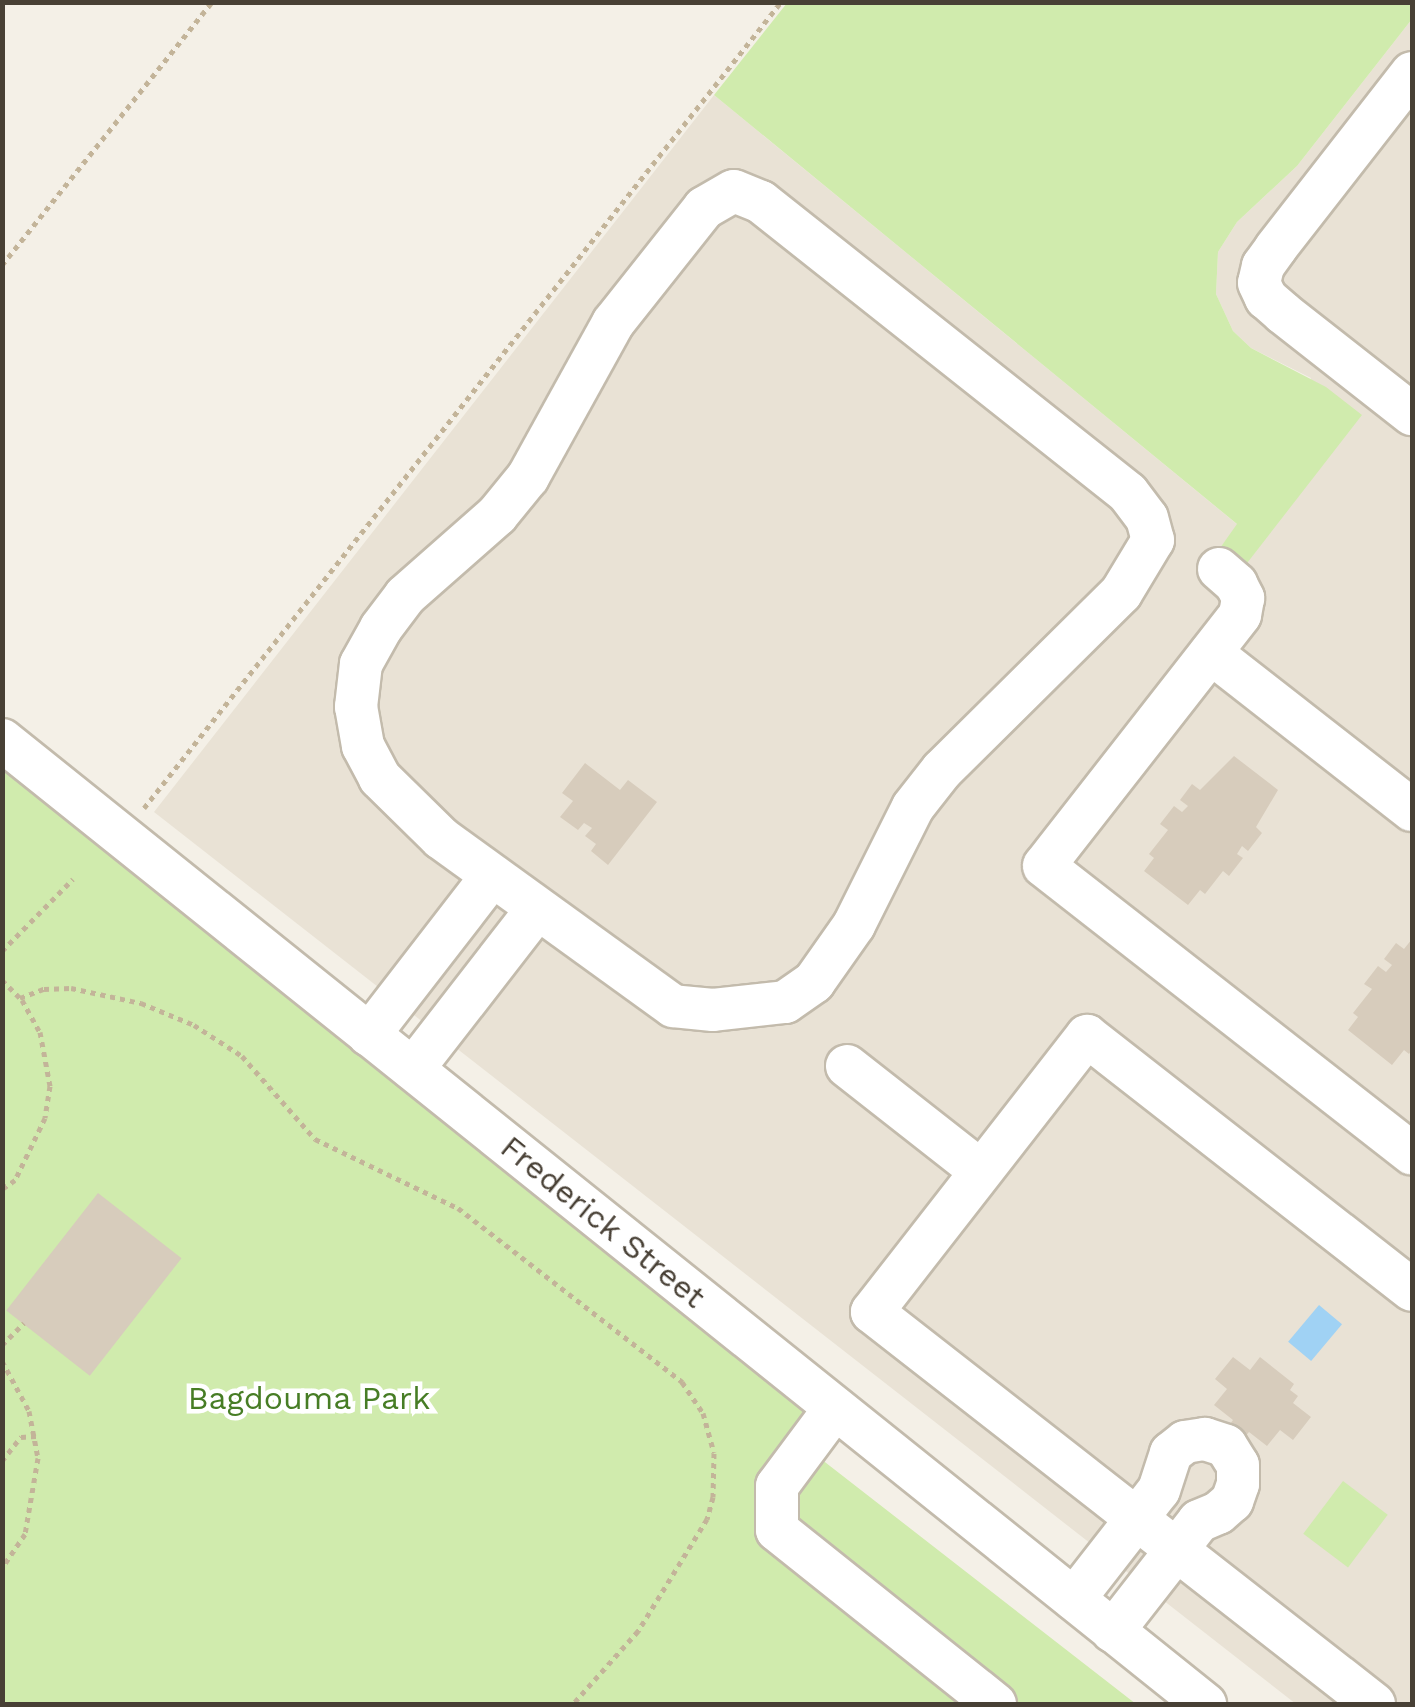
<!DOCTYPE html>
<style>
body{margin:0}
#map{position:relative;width:1415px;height:1707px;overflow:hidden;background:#f4f0e7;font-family:"Work Sans",sans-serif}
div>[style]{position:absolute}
.residential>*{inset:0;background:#e9e2d5}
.green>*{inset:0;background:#d0ebad;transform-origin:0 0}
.water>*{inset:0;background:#a0d2f4;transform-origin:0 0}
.building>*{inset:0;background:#d7ccbc;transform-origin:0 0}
.path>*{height:5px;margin-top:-2.5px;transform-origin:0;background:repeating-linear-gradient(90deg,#c3b499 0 5px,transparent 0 10px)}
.roads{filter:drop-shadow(2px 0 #c3bbac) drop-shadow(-2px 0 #c3bbac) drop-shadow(0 2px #c3bbac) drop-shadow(0 -2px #c3bbac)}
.minor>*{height:42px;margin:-21px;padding:0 21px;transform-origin:21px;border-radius:21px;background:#fff}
span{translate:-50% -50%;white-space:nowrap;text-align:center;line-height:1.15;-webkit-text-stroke:9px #fff;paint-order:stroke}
.street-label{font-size:32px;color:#484035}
.park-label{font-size:32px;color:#477d25}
.frame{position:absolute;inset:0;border:5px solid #484035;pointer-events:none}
</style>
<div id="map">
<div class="residential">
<i style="clip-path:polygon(1412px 19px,1412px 1704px,1296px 1704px,154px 812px,714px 95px,1238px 525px,1220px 548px,1244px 566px,1311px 378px,1251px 348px,1233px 331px,1216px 294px,1218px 252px,1237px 222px,1297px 166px)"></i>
</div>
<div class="green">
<i style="clip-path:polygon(787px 3px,1412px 3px,1412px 19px,1297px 166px,1237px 222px,1218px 252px,1216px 294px,1233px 331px,1251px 348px,1326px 387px,1362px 415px,1244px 567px,1220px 548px,1237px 524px,714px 95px)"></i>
<i style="clip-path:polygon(2px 767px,845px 1428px,821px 1459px,1136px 1704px,3px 1704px)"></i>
<i style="left:1343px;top:1481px;width:56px;height:66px;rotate:37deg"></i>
</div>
<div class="water">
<i style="left:1319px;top:1305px;width:30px;height:48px;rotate:40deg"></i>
</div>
<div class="building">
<i style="clip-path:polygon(1234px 756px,1278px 790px,1256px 827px,1262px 833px,1248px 851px,1242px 846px,1237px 854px,1243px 858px,1229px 876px,1223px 871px,1205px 894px,1200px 890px,1188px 905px,1144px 871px,1154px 858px,1149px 854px,1168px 830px,1160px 824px,1174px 806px,1182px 812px,1188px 806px,1180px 800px,1192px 784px,1200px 790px)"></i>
<i style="clip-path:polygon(585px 763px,620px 790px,628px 780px,657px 802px,608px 865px,591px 851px,596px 844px,585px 836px,592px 828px,584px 823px,578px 830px,560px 817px,573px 801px,562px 793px)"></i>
<i style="clip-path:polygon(1412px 939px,1412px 1049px,1409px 1054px,1404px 1050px,1392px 1065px,1348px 1030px,1358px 1017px,1353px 1013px,1372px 989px,1364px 984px,1378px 966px,1386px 972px,1392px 965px,1384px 959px,1396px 943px,1404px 949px)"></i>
<i style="left:98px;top:1193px;width:106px;height:149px;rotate:38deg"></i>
<i style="clip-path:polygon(1233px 1357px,1250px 1370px,1260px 1357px,1294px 1384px,1290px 1390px,1298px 1396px,1293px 1403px,1311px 1417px,1293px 1440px,1280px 1430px,1267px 1446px,1249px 1432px,1243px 1439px,1228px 1427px,1233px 1420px,1214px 1405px,1227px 1389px,1215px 1379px)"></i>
</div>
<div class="path">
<i style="left:2px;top:265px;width:337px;rotate:-51.4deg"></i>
<i style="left:144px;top:808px;width:1027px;rotate:-51.68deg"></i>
<i style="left:2px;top:951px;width:101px;rotate:-45.4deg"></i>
<i style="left:2px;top:980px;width:28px;rotate:45deg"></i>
<i style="left:22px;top:1000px;width:37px;rotate:61deg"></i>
<i style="left:40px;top:1032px;width:55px;rotate:79.5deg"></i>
<i style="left:50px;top:1086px;width:32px;rotate:99deg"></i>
<i style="left:45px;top:1118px;width:69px;rotate:115.8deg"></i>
<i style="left:15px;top:1180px;width:16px;rotate:145deg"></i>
<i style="left:20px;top:998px;width:26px;rotate:-21deg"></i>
<i style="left:44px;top:989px;width:27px;rotate:-2deg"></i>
<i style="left:71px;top:988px;width:72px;rotate:12.1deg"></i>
<i style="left:141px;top:1003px;width:57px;rotate:22.5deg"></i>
<i style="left:194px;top:1025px;width:57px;rotate:32.9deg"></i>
<i style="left:242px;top:1056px;width:111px;rotate:48.7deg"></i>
<i style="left:315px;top:1139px;width:159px;rotate:25.8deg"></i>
<i style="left:458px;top:1208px;width:284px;rotate:37.8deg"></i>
<i style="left:682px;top:1382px;width:37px;rotate:56deg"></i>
<i style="left:703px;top:1413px;width:41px;rotate:74.6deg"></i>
<i style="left:714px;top:1453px;width:44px;rotate:91.3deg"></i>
<i style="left:713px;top:1497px;width:23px;rotate:105deg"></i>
<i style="left:707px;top:1519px;width:132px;rotate:121.6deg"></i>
<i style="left:638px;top:1631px;width:98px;rotate:131.7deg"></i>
<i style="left:2px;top:1345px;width:31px;rotate:-45deg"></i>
<i style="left:2px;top:1361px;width:57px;rotate:61.6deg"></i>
<i style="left:29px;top:1411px;width:48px;rotate:79.2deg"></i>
<i style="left:38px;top:1458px;width:77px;rotate:99.7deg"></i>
<i style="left:25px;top:1534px;width:41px;rotate:124.1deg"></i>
<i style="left:2px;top:1461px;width:31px;rotate:-52deg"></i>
<i style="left:21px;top:1437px;width:15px;rotate:-4deg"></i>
</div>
<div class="roads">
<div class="minor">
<i style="left:1412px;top:73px;width:222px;rotate:127.9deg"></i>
<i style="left:1276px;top:248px;width:22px;rotate:126deg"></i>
<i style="left:1263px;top:266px;width:17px;rotate:103deg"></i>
<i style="left:1259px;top:283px;width:17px;rotate:65deg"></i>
<i style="left:1266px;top:298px;width:23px;rotate:41deg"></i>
<i style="left:1283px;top:313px;width:164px;rotate:38.1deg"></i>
<i style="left:734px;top:191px;width:29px;rotate:22deg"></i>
<i style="left:761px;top:202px;width:468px;rotate:38.4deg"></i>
<i style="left:1128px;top:493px;width:31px;rotate:53deg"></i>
<i style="left:1147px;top:518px;width:23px;rotate:75deg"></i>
<i style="left:1153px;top:540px;width:62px;rotate:121.1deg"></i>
<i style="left:1121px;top:593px;width:252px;rotate:135.3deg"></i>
<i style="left:942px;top:770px;width:47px;rotate:128.1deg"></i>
<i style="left:913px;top:807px;width:132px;rotate:116.6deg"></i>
<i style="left:854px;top:925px;width:70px;rotate:125.1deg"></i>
<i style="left:814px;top:982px;width:35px;rotate:145deg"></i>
<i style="left:785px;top:1002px;width:72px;rotate:173.7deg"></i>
<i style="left:713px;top:1010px;width:40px;rotate:-174.3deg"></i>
<i style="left:673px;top:1006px;width:286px;rotate:-144.1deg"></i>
<i style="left:441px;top:838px;width:86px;rotate:-135.5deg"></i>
<i style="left:380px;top:778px;width:36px;rotate:-118deg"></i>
<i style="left:363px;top:746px;width:40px;rotate:-100deg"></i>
<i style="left:356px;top:707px;width:43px;rotate:-83.4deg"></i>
<i style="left:361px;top:664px;width:41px;rotate:-60.9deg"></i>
<i style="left:381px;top:628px;width:40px;rotate:-53deg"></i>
<i style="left:405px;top:596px;width:123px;rotate:-41.4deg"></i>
<i style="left:497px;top:515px;width:49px;rotate:-50.8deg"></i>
<i style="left:528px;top:477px;width:176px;rotate:-61.1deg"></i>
<i style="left:613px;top:323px;width:147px;rotate:-51.6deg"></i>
<i style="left:704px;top:208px;width:34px;rotate:-30deg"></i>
<i style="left:1219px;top:569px;width:23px;rotate:41deg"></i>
<i style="left:1236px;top:584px;width:16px;rotate:63deg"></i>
<i style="left:1243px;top:598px;width:17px;rotate:100deg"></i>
<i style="left:1240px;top:615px;width:318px;rotate:128deg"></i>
<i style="left:1044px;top:866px;width:467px;rotate:38deg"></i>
<i style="left:1211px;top:653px;width:255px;rotate:38deg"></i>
<i style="left:2px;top:740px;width:1542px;rotate:38.71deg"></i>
<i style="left:369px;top:1035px;width:201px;rotate:-52.3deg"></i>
<i style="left:847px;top:1066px;width:170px;rotate:38.1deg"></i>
<i style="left:413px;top:1069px;width:202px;rotate:-52.2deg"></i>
<i style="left:835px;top:1408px;width:97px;rotate:126.6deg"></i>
<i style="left:777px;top:1486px;width:44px;rotate:90deg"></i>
<i style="left:777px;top:1530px;width:279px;rotate:38.6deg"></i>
<i style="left:1074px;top:1599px;width:138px;rotate:-52.1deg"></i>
<i style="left:1159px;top:1490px;width:39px;rotate:-72deg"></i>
<i style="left:1171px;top:1453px;width:18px;rotate:-38deg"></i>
<i style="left:1185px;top:1442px;width:20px;rotate:-9deg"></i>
<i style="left:1205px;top:1439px;width:22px;rotate:18deg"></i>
<i style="left:1226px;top:1446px;width:22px;rotate:58deg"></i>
<i style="left:1238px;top:1465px;width:19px;rotate:90deg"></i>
<i style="left:1238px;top:1484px;width:18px;rotate:109deg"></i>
<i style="left:1232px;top:1501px;width:18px;rotate:139deg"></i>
<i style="left:1218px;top:1513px;width:21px;rotate:157deg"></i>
<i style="left:1199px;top:1521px;width:140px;rotate:128deg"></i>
<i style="left:1374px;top:1704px;width:637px;rotate:-142.01deg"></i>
<i style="left:872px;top:1312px;width:350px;rotate:-52.1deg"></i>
<i style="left:1087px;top:1036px;width:412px;rotate:38deg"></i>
</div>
</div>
<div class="street-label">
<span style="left:603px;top:1222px;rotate:39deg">Frederick Street</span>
</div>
<div class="park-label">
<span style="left:309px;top:1398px">Bagdouma Park</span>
</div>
<div class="frame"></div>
</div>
